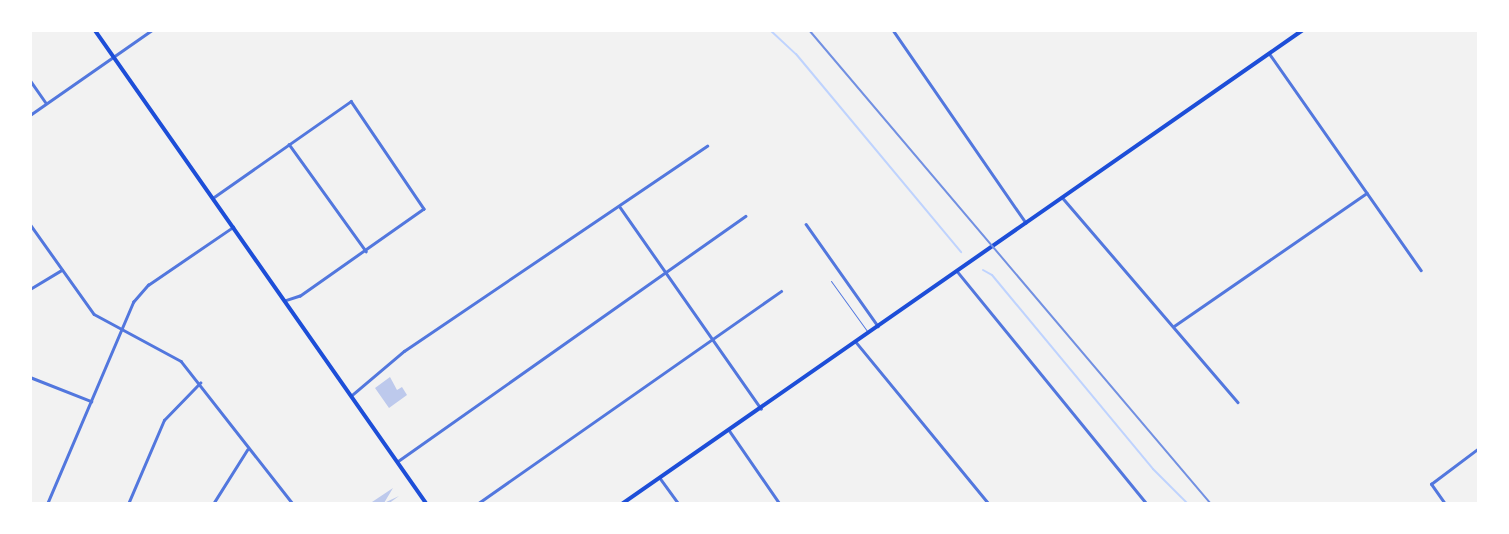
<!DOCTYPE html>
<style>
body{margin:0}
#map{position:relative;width:1509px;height:534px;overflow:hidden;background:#f2f2f2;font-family:"Varela Round",sans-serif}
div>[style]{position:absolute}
.stream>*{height:2px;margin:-1px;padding:0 1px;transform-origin:1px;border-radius:1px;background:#bfd3fe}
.building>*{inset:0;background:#bdc9ec}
.service>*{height:1px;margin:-0.5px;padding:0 0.5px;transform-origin:0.5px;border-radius:0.5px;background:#5277de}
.minor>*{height:2.5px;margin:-1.25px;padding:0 1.25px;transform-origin:1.25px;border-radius:1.25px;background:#5277de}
.tertiary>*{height:2.5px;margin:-1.25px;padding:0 1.25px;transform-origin:1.25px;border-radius:1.25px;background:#5277de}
.secondary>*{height:3.5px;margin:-1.75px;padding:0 1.75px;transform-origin:1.75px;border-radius:1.75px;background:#1d4ed8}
.rail>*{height:2px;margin:-1px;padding:0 1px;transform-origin:1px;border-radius:1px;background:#7290e2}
span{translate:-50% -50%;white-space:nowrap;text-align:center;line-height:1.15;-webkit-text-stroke:5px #fff;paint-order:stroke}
.frame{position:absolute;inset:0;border:32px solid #fff;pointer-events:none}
</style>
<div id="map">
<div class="stream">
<i style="left:770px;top:30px;width:35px;rotate:43deg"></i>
<i style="left:796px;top:54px;width:258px;rotate:50.2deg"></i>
<i style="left:983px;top:270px;width:10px;rotate:29deg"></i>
<i style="left:992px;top:275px;width:252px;rotate:50.3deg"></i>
<i style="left:1153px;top:469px;width:49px;rotate:45deg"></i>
</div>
<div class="building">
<i style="clip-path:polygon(390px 377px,397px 390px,402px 387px,407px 395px,389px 408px,375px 388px)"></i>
<i style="clip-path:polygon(393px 488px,384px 503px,399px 496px,388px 504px,369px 504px)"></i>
</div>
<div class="service">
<i style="left:831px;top:281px;width:62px;rotate:54.2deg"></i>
</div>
<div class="minor">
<i style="left:893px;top:30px;width:234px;rotate:55.4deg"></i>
<i style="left:1269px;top:53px;width:265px;rotate:55deg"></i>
<i style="left:30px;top:80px;width:28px;rotate:55deg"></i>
<i style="left:30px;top:115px;width:149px;rotate:-34.9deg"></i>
<i style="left:289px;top:144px;width:132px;rotate:54.3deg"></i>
<i style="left:214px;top:197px;width:167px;rotate:-35deg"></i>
<i style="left:351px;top:101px;width:130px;rotate:55.9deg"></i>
<i style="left:424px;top:209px;width:151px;rotate:144.9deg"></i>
<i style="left:300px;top:296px;width:16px;rotate:162deg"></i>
<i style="left:1062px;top:197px;width:270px;rotate:49.4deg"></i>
<i style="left:620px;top:207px;width:246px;rotate:55deg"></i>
<i style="left:30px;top:224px;width:110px;rotate:54.6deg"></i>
<i style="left:94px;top:314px;width:99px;rotate:28.4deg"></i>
<i style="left:181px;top:361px;width:182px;rotate:51.9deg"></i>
<i style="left:806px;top:224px;width:125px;rotate:54.8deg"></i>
<i style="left:957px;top:271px;width:301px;rotate:50.8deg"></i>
<i style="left:30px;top:289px;width:37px;rotate:-31deg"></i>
<i style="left:1174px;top:326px;width:234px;rotate:-34.6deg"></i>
<i style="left:856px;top:342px;width:210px;rotate:50.6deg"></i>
<i style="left:352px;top:395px;width:68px;rotate:-40.2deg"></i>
<i style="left:404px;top:351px;width:366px;rotate:-34.1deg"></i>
<i style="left:729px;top:430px;width:90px;rotate:55.4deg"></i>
<i style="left:398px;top:461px;width:425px;rotate:-35.2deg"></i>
<i style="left:660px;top:478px;width:32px;rotate:54deg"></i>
<i style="left:47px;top:504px;width:220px;rotate:-66.9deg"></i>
<i style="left:133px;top:302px;width:23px;rotate:-49deg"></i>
<i style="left:148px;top:285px;width:103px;rotate:-34.3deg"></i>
<i style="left:128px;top:504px;width:91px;rotate:-66.8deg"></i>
<i style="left:164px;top:420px;width:52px;rotate:-45.8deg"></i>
<i style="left:213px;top:504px;width:64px;rotate:-57.8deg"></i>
<i style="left:477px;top:504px;width:371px;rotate:-35deg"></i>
<i style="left:1445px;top:504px;width:24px;rotate:-125deg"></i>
<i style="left:1431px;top:484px;width:60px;rotate:-36.9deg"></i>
</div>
<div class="tertiary">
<i style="left:30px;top:377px;width:66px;rotate:21.5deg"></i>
</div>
<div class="secondary">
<i style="left:95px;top:30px;width:579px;rotate:54.99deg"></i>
<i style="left:622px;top:504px;width:830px;rotate:-34.84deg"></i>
</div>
<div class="rail">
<i style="left:809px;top:30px;width:622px;rotate:49.7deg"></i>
</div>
<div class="frame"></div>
</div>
